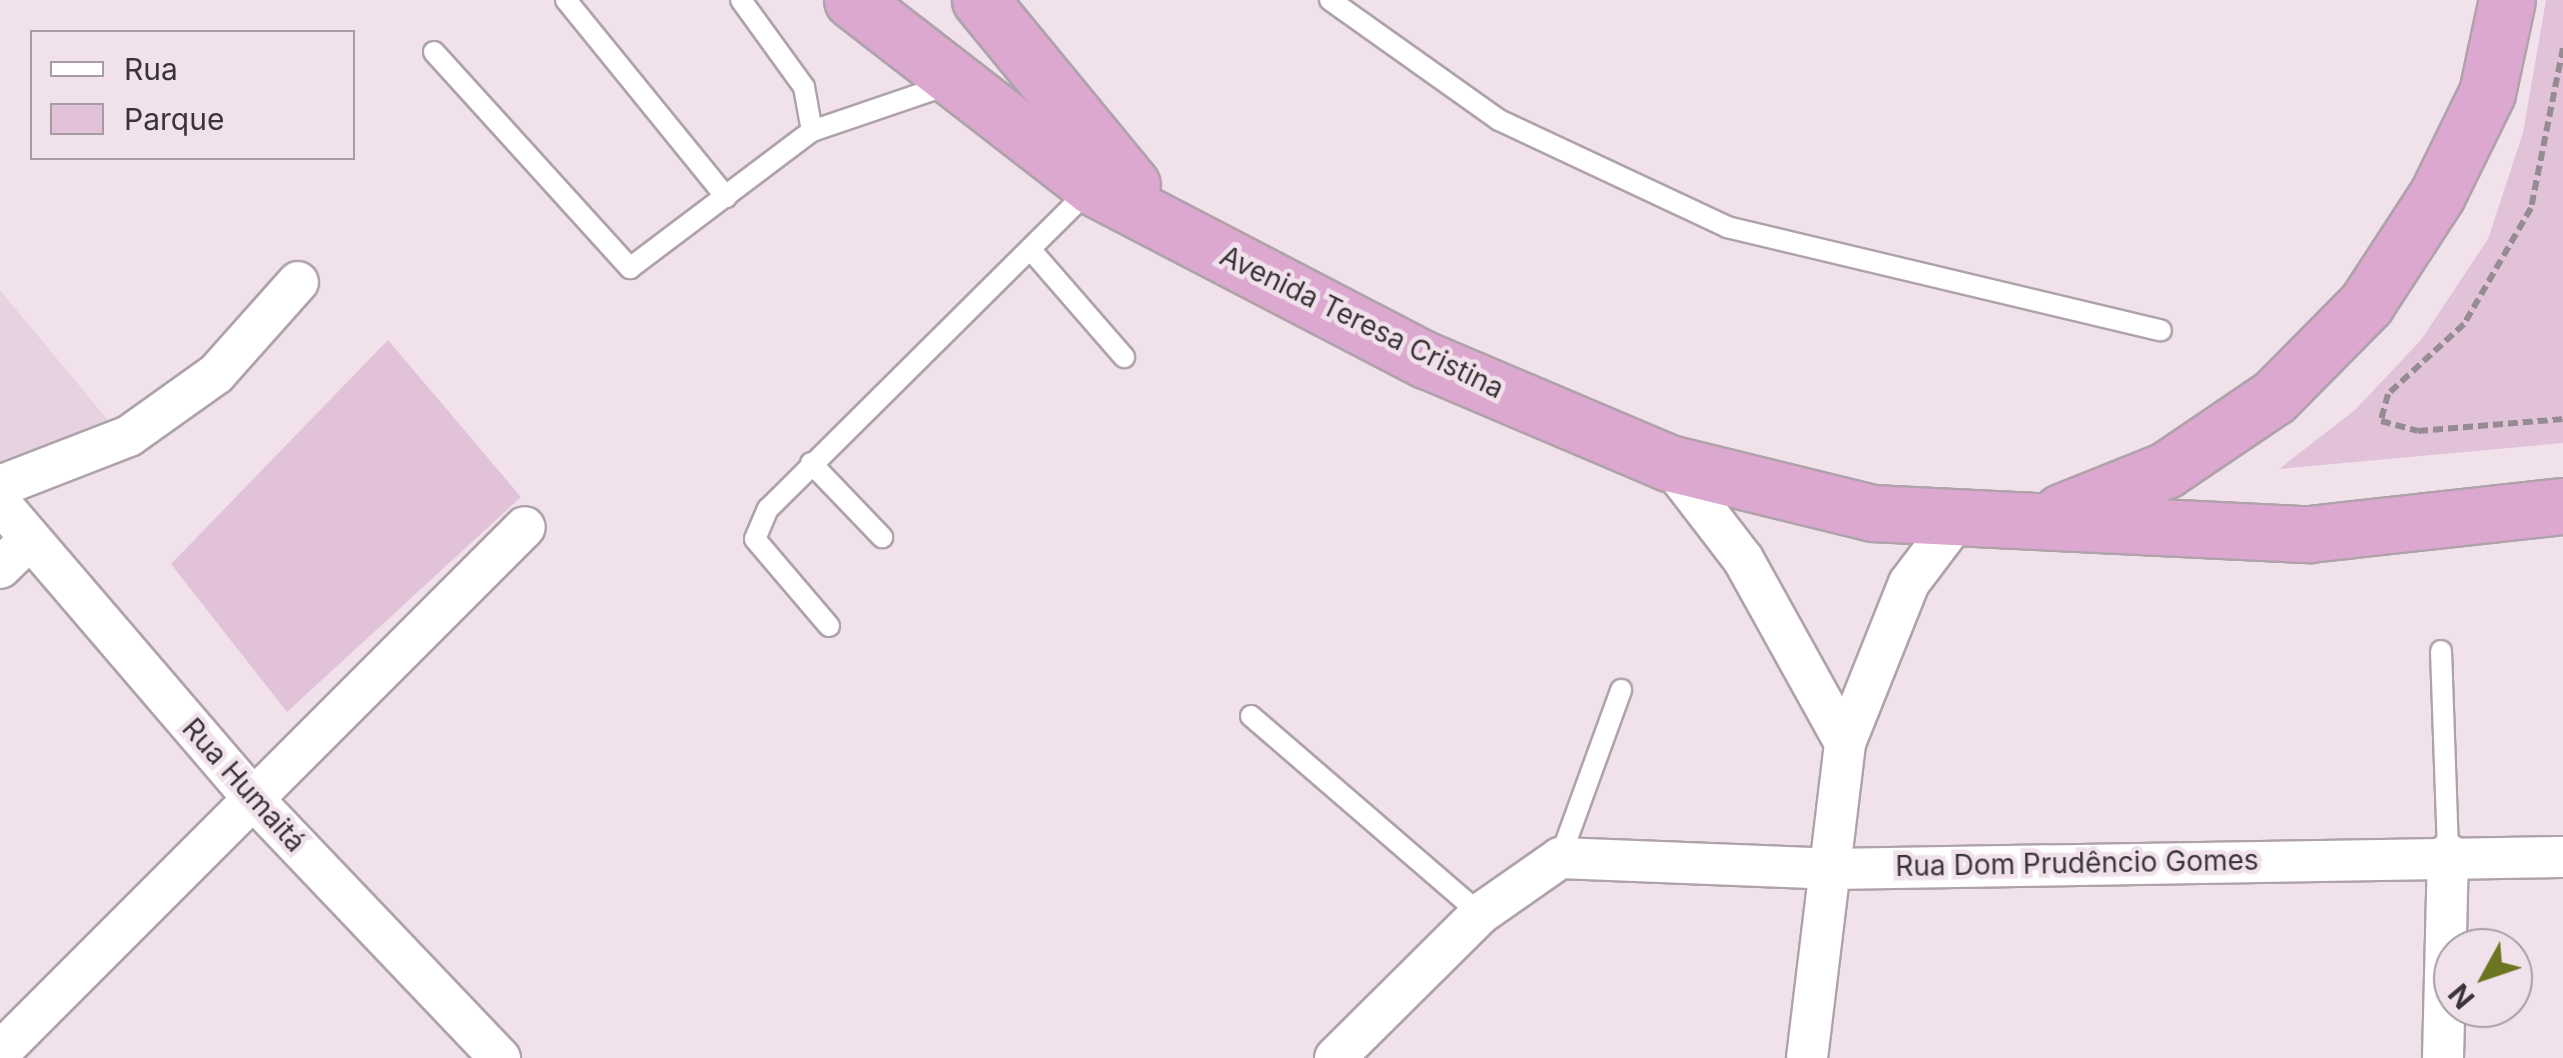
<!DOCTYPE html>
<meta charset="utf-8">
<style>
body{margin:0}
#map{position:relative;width:2563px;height:1058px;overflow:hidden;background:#f0e1eb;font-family:Inter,sans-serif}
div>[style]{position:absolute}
.built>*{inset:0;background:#e7d2e1}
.green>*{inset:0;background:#e2c2d9}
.path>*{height:6px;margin-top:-3px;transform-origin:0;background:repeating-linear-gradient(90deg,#958b92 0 10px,transparent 0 15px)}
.roads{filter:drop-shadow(2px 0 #afa2ab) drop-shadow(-2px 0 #afa2ab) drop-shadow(0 2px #afa2ab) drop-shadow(0 -2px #afa2ab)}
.service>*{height:20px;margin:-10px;padding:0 10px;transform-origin:10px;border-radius:10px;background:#fff}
.minor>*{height:40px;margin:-20px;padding:0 20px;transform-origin:20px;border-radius:20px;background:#fff}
.trunk>*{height:55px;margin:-27.5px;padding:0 27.5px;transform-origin:27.5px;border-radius:27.5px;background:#dca8cf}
span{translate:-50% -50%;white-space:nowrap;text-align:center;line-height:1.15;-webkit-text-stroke:9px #f0e1eb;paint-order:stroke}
.street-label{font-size:28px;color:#3a3438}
.legend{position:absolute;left:30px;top:30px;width:325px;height:130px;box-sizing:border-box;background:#f0e1eb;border:2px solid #a79ca3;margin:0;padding:12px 18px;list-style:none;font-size:30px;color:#3a3438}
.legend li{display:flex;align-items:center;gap:20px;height:50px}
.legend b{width:50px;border:2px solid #a79ca3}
.north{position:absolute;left:2433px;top:928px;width:100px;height:100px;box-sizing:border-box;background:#f0e1eb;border:2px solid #a79ca3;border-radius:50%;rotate:230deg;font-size:28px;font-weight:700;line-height:40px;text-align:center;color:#3a3438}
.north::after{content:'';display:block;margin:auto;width:35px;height:45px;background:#6c751f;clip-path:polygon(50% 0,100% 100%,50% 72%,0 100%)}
</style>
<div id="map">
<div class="built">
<i style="clip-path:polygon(0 290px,111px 424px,0 471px)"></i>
</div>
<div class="green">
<i style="clip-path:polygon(2546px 0,2563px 0,2563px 443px,2279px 469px,2355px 410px,2421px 340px,2488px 239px,2523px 133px)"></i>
<i style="clip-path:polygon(388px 340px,521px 497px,287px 712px,171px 564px)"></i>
</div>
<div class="path">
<i style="left:2563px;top:48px;width:163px;rotate:101.3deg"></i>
<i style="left:2531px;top:208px;width:134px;rotate:120deg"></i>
<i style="left:2464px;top:324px;width:103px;rotate:137.4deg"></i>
<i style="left:2388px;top:394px;width:28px;rotate:105deg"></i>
<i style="left:2381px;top:421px;width:38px;rotate:15deg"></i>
<i style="left:2418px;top:431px;width:145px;rotate:-4.7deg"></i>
</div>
<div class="roads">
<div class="service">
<i style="left:566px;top:0;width:254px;rotate:50.9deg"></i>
<i style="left:741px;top:0;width:107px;rotate:54.1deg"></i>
<i style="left:804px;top:87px;width:45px;rotate:79.7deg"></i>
<i style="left:1330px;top:0;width:207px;rotate:35.4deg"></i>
<i style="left:1499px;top:120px;width:252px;rotate:25.1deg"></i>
<i style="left:1727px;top:227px;width:446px;rotate:13.4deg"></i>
<i style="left:434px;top:52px;width:292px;rotate:47.8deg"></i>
<i style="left:630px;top:268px;width:228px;rotate:-37deg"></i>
<i style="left:812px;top:131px;width:149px;rotate:-18.8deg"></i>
<i style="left:1031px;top:250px;width:142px;rotate:49deg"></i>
<i style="left:811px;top:463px;width:103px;rotate:46.2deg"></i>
<i style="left:829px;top:626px;width:114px;rotate:-130.4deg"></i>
<i style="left:755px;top:539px;width:33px;rotate:-67deg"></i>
<i style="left:768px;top:509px;width:455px;rotate:-44.8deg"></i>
<i style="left:2441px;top:651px;width:203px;rotate:88deg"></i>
<i style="left:1251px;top:716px;width:303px;rotate:40.8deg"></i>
<i style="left:1560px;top:858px;width:179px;rotate:-70deg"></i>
</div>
<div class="minor">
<i style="left:1669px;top:463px;width:121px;rotate:52.4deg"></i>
<i style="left:1743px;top:559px;width:210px;rotate:61deg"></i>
<i style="left:0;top:486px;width:138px;rotate:-21.2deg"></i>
<i style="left:129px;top:436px;width:107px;rotate:-35.5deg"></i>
<i style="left:216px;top:374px;width:123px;rotate:-48.3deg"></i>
<i style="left:0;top:503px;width:394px;rotate:49.4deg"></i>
<i style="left:256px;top:802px;width:354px;rotate:46.4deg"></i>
<i style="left:0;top:568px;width:42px;rotate:-44deg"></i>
<i style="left:0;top:1052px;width:742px;rotate:-45deg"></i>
<i style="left:1335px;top:1058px;width:204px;rotate:-44.8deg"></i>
<i style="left:1480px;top:914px;width:98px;rotate:-35deg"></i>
<i style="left:1560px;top:858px;width:270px;rotate:2.3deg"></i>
<i style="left:1830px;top:869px;width:733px;rotate:-0.94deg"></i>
<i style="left:1807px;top:1058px;width:317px;rotate:-83.1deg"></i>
<i style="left:1845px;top:743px;width:172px;rotate:-68.2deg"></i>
<i style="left:1909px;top:583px;width:83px;rotate:-52.9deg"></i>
<i style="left:2443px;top:1058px;width:204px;rotate:-88.6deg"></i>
</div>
<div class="trunk">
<i style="left:852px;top:0;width:305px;rotate:37.8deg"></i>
<i style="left:1093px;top:187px;width:375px;rotate:27.5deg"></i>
<i style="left:1426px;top:360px;width:264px;rotate:23deg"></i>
<i style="left:1669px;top:463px;width:209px;rotate:13.8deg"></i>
<i style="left:1872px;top:513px;width:438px;rotate:2.8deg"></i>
<i style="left:2309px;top:534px;width:256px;rotate:-6.3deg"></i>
<i style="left:980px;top:0;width:239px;rotate:50.6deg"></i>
<i style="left:2061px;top:512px;width:113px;rotate:-21.8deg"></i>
<i style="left:2166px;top:470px;width:130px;rotate:-34.1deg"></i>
<i style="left:2274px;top:397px;width:131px;rotate:-45.3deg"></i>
<i style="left:2366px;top:304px;width:130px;rotate:-56.9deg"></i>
<i style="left:2437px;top:195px;width:114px;rotate:-63.9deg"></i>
<i style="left:2487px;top:93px;width:95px;rotate:-77.9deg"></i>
</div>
</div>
<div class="street-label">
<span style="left:1362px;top:322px;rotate:26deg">Avenida Teresa Cristina</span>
<span style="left:244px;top:785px;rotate:48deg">Rua Humaitá</span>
<span style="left:2077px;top:863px;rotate:-1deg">Rua Dom Prudêncio Gomes</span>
</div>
<ul class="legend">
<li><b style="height:12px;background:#fff"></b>Rua</li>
<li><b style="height:28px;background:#e2c2d9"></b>Parque</li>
</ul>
<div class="north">N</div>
</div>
